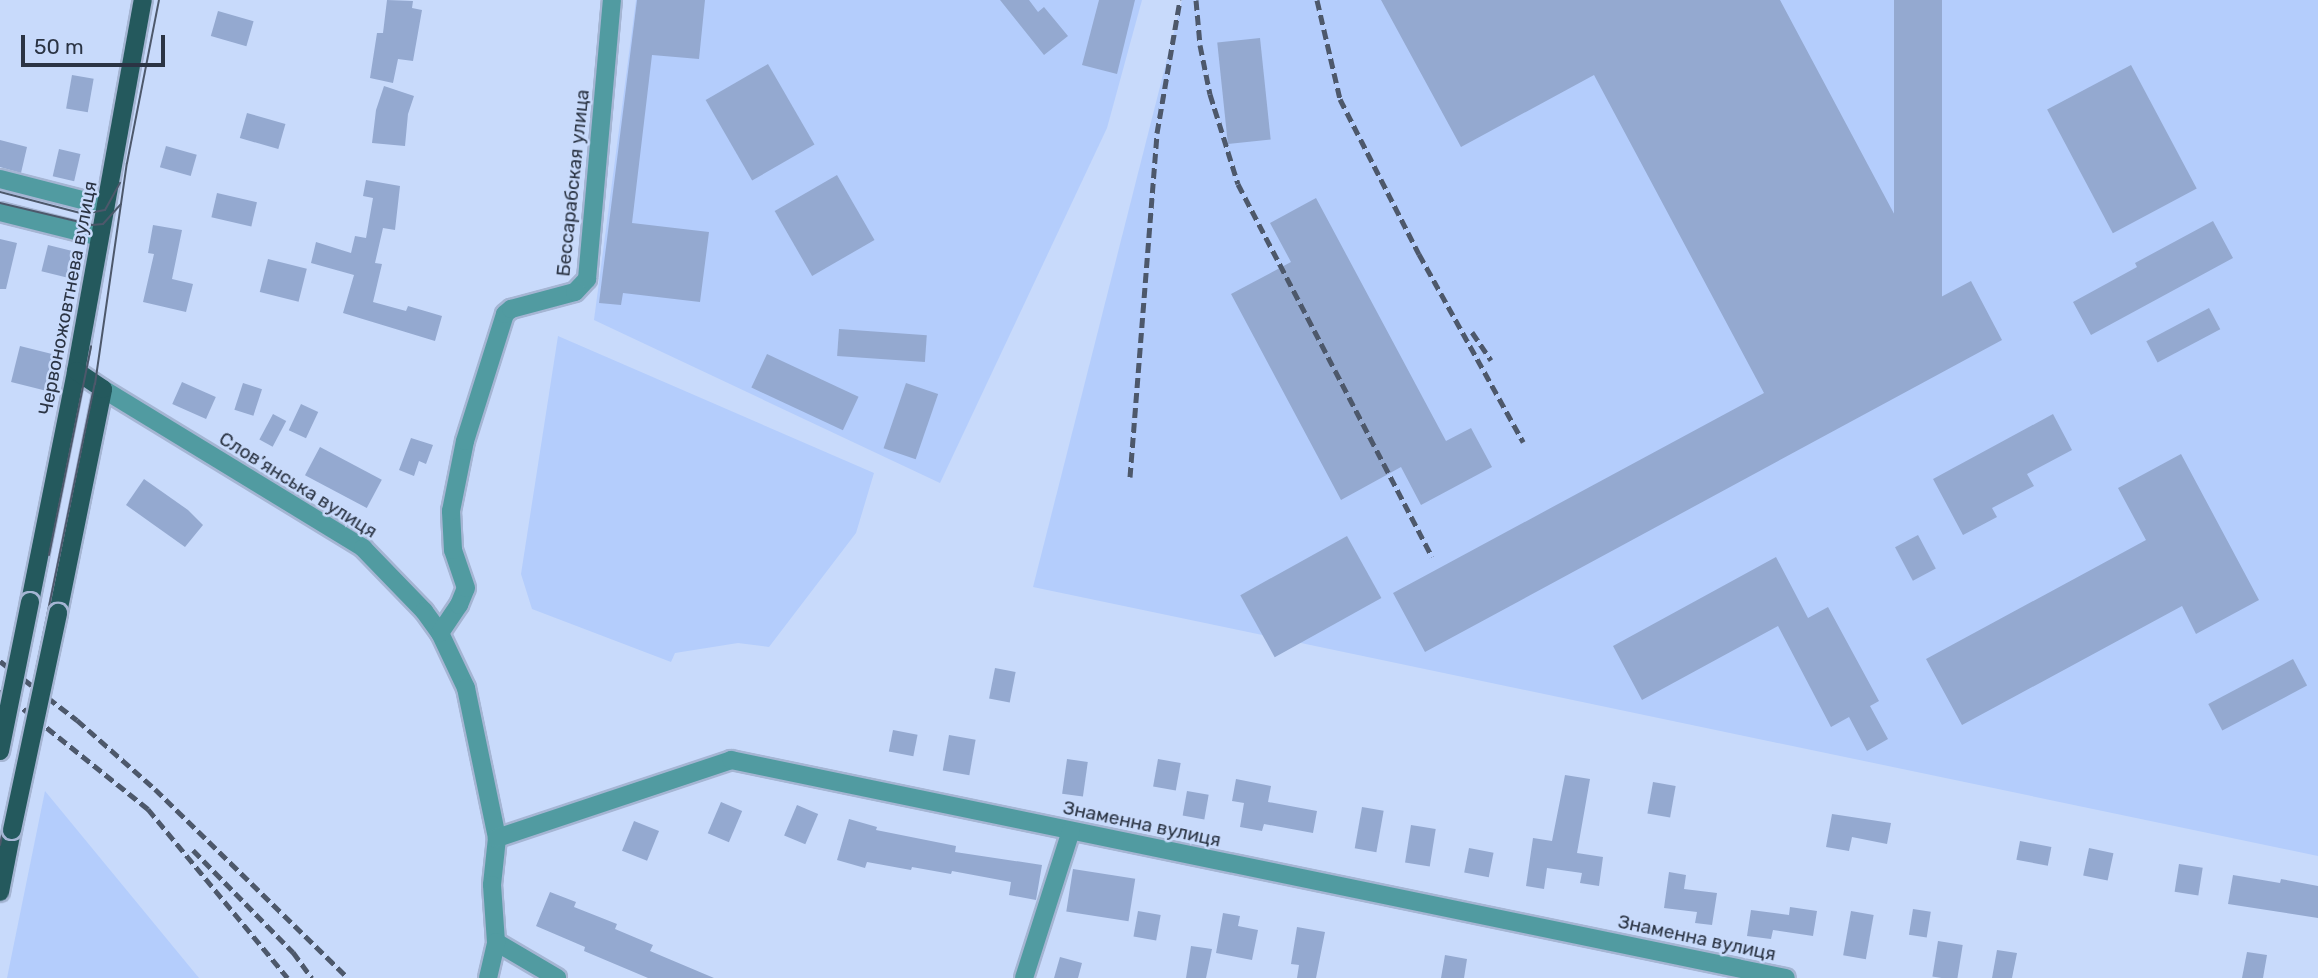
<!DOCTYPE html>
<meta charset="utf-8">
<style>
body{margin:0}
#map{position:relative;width:2318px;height:978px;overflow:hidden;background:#c8dafb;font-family:Rubik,sans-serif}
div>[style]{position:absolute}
.built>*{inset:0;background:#b4cdfc}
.building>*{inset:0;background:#94a9d0;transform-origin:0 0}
.roads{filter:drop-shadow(2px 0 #a5b5d3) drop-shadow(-2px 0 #a5b5d3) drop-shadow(0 2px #a5b5d3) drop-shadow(0 -2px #a5b5d3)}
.minor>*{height:18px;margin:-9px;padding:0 9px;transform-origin:9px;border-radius:9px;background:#519ba1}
.major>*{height:18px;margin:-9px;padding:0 9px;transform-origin:9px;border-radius:9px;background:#24595d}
.tram>*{height:2px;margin:-1px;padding:0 1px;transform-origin:1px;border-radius:1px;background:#4d586b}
.rail>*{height:5px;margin-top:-2.5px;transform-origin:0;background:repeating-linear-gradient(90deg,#4d586b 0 10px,transparent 0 15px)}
.bridges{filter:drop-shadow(2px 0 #a5b5d3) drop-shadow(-2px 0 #a5b5d3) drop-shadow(0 2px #a5b5d3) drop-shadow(0 -2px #a5b5d3)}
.major-bridge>*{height:18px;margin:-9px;padding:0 9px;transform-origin:9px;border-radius:9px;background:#24595d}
span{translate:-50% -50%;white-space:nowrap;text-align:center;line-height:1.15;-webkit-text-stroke:5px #c8dafb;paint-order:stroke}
.street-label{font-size:19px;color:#2b3444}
.scale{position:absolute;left:21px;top:35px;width:144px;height:32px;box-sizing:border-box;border:4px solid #2b3444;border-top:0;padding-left:9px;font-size:21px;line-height:24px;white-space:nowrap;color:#2b3444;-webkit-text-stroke:5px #c8dafb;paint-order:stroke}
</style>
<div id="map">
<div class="built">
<i style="clip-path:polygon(636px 0,1142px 0,1107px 128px,940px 483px,594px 320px)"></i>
<i style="clip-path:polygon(1182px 0,2318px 0,2318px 856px,1033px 587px)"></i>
<i style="clip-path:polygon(558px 336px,874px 473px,856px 533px,769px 647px,738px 643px,675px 653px,671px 662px,532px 609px,521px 574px)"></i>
<i style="clip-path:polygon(45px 791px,199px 978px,7px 978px)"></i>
</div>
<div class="building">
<i style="clip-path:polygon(387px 0,413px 1px,412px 8px,422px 10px,413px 61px,398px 59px,393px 83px,370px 78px,377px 33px,383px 33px)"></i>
<i style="clip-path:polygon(637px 0,705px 0,699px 59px,652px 55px,632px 223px,709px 232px,700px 302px,623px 293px,621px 305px,599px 303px)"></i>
<i style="clip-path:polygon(1000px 0,1029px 0,1038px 12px,1044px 7px,1068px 36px,1044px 55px)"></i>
<i style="clip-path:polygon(1099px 0,1135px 0,1117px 74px,1082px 65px)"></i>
<i style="clip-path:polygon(1381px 0,1780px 0,1939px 298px,1971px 281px,2002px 340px,1425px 652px,1393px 593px,1764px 393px,1594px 75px,1461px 147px)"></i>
<i style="left:1894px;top:0;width:48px;height:310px"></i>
<i style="left:218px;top:11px;width:37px;height:26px;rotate:16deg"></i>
<i style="left:1260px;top:38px;width:102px;height:43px;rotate:84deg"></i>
<i style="left:768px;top:64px;width:93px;height:72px;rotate:60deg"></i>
<i style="left:2131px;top:65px;width:140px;height:95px;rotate:62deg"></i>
<i style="left:72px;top:75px;width:22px;height:34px;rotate:10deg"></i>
<i style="clip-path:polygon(384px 86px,414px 96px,408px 114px,405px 146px,372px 143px,376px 110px)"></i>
<i style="left:247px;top:113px;width:40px;height:26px;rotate:16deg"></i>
<i style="clip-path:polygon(0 140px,27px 147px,21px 173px,0 167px)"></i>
<i style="left:166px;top:146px;width:32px;height:22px;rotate:16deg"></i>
<i style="left:59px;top:149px;width:22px;height:28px;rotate:13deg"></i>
<i style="left:837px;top:175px;width:75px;height:72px;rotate:60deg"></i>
<i style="clip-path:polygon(366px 180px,400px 186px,395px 230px,383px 228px,375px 263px,382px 264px,373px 302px,406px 311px,408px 306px,442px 316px,435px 341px,343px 313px,354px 275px,311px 263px,316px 242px,351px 253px,355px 236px,366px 238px,373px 198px,363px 196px)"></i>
<i style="left:217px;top:193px;width:41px;height:25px;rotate:13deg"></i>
<i style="clip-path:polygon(1316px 198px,1446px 441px,1471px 428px,1492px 467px,1421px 505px,1401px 467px,1341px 500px,1231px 294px,1291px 262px,1270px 223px)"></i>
<i style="clip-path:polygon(2213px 221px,2233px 258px,2091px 335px,2073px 302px,2137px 267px,2135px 263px)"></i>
<i style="clip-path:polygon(153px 225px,182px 230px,172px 279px,193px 284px,186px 312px,143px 302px,154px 254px,148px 253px)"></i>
<i style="clip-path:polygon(0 239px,17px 243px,6px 289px,0 289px)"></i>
<i style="left:48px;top:245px;width:25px;height:27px;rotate:14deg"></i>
<i style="left:268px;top:259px;width:40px;height:34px;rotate:14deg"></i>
<i style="left:2209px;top:308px;width:24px;height:71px;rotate:62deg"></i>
<i style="left:839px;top:329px;width:88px;height:27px;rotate:4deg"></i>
<i style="left:20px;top:346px;width:34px;height:37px;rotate:14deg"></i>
<i style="left:767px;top:354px;width:101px;height:37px;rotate:25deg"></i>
<i style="left:182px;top:382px;width:37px;height:24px;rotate:24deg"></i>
<i style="left:243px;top:383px;width:20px;height:28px;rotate:18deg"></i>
<i style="left:906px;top:383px;width:34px;height:69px;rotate:19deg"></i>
<i style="left:301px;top:404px;width:19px;height:29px;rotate:25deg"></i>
<i style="left:273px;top:414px;width:15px;height:29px;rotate:28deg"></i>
<i style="clip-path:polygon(2053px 414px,2072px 450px,2027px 474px,2034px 486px,1992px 508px,1997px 517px,1963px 535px,1933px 479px)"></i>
<i style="clip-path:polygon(411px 438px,433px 445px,426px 464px,419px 461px,414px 476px,399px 470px)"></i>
<i style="left:320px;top:447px;width:70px;height:32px;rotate:28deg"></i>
<i style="clip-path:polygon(2181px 454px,2259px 600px,2196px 634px,2182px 606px,1962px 725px,1926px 659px,2146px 540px,2118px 488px)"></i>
<i style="clip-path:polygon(144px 479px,188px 510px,203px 525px,185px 547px,126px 505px)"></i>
<i style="left:1918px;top:535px;width:38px;height:26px;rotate:62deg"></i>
<i style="left:1347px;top:536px;width:71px;height:122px;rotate:61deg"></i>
<i style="clip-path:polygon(1776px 557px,1808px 618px,1828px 607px,1879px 701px,1870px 706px,1888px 739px,1867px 751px,1849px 717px,1831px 727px,1778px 626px,1642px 700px,1613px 646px)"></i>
<i style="left:2293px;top:659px;width:30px;height:96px;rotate:62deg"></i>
<i style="left:995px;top:668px;width:21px;height:31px;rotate:11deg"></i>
<i style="left:893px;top:730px;width:25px;height:22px;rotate:11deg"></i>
<i style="left:949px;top:735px;width:27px;height:36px;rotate:10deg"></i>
<i style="left:1067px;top:759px;width:21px;height:35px;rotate:8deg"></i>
<i style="left:1158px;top:759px;width:23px;height:28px;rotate:10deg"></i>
<i style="clip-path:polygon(1565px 775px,1590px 779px,1577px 853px,1603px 857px,1599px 886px,1580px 883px,1582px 873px,1547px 868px,1544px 889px,1526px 886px,1533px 838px,1552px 841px)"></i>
<i style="clip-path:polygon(1236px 779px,1271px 786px,1268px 802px,1317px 811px,1313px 833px,1264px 824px,1262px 831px,1240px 827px,1244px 803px,1232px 801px)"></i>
<i style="left:1653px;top:782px;width:23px;height:32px;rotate:10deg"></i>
<i style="left:1187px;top:791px;width:22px;height:25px;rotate:10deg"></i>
<i style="left:721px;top:802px;width:23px;height:34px;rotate:23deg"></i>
<i style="left:797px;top:805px;width:23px;height:33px;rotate:23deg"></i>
<i style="left:1362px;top:807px;width:22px;height:42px;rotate:10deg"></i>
<i style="clip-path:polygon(1832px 814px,1891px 823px,1887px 844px,1852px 837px,1849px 851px,1826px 847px)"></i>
<i style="clip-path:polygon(849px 819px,877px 827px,876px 830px,956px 846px,955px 852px,1042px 865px,1036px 900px,1009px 895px,1011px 882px,952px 871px,951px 874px,912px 867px,911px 870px,867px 862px,865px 868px,837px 860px)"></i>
<i style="left:634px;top:821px;width:27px;height:32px;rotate:22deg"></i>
<i style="left:1411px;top:825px;width:25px;height:38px;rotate:9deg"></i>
<i style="left:2020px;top:841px;width:32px;height:19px;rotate:11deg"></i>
<i style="left:1469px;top:848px;width:25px;height:25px;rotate:11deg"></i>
<i style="left:2089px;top:848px;width:25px;height:28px;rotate:12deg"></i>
<i style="left:2179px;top:864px;width:24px;height:28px;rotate:9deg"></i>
<i style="left:1073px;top:869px;width:63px;height:43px;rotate:9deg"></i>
<i style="clip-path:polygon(1669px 872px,1686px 875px,1684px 889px,1717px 893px,1712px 925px,1695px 923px,1697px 912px,1664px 908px)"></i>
<i style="clip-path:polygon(2233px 875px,2280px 883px,2281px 879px,2318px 886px,2318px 918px,2228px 904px)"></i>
<i style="clip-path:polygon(550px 892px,576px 902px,574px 907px,617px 924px,615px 929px,653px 945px,650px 951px,714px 978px,648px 978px,584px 951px,585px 947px,536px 926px)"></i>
<i style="clip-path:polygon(1790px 907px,1817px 911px,1813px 936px,1773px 930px,1771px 939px,1747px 936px,1751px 910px,1789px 915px)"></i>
<i style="left:1913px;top:909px;width:18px;height:26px;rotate:9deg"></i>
<i style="left:1138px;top:911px;width:23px;height:26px;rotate:10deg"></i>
<i style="left:1851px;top:911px;width:23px;height:45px;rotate:10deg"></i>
<i style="clip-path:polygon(1223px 913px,1240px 916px,1238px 926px,1258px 930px,1252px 960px,1216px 953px)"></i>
<i style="clip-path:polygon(1297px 927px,1325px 932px,1316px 978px,1297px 978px,1299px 965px,1291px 964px)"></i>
<i style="left:1938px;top:941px;width:25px;height:36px;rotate:9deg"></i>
<i style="clip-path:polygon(1191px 946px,1212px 949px,1206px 978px,1186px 978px)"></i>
<i style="clip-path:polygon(1997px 950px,2017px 953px,2012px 978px,1992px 978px)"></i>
<i style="clip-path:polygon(2247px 952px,2267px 955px,2263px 978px,2242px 978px)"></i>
<i style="clip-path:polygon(1445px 955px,1467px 959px,1464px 978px,1441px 978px)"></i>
<i style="clip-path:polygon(1060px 957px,1082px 963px,1078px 978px,1054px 978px)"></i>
</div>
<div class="roads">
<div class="minor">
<i style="left:0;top:179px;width:109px;rotate:14.3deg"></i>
<i style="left:0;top:212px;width:103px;rotate:14deg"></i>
<i style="left:103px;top:389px;width:305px;rotate:31.4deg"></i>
<i style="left:363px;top:548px;width:88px;rotate:45.9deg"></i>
<i style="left:424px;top:611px;width:27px;rotate:54deg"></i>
<i style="left:440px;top:633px;width:61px;rotate:64.7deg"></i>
<i style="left:466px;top:688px;width:153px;rotate:78.3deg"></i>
<i style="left:497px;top:838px;width:47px;rotate:96.1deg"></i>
<i style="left:492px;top:885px;width:57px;rotate:86deg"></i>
<i style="left:496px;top:942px;width:71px;rotate:30.5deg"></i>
<i style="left:440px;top:633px;width:34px;rotate:-56deg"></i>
<i style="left:459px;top:605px;width:18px;rotate:-68deg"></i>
<i style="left:466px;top:588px;width:40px;rotate:-108.9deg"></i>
<i style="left:453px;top:550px;width:39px;rotate:-93deg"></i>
<i style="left:451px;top:511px;width:71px;rotate:-78.7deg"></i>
<i style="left:465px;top:441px;width:133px;rotate:-72.5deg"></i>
<i style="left:505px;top:314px;width:8px;rotate:-40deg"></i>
<i style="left:511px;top:309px;width:66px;rotate:-14.9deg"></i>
<i style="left:575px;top:292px;width:18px;rotate:-47deg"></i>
<i style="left:587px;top:279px;width:280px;rotate:-84.9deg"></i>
<i style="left:497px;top:838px;width:247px;rotate:-18.4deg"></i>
<i style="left:731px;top:760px;width:1077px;rotate:11.68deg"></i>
<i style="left:488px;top:978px;width:37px;rotate:-77deg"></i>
<i style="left:1024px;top:978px;width:154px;rotate:-72.3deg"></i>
</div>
<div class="major">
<i style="left:30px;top:602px;width:236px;rotate:-78.7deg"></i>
<i style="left:76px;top:371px;width:377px;rotate:-79.8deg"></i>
<i style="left:58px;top:613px;width:228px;rotate:-78.6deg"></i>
<i style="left:103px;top:389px;width:32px;rotate:-146deg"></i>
<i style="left:0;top:892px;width:63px;rotate:-79deg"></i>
</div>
</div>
<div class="tram">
<i style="left:0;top:192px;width:83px;rotate:14.7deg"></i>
<i style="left:80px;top:213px;width:14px;rotate:-4deg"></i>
<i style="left:94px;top:212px;width:11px;rotate:-10deg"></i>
<i style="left:105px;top:210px;width:31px;rotate:-61deg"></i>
<i style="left:0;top:203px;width:95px;rotate:13.4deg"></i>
<i style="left:92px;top:225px;width:11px;rotate:-5deg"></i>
<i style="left:103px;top:224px;width:27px;rotate:-48deg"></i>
<i style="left:49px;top:555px;width:213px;rotate:-78.6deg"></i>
<i style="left:0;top:845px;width:471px;rotate:-78.4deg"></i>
<i style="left:95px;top:384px;width:223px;rotate:-81.8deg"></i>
<i style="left:127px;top:163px;width:166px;rotate:-78.9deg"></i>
</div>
<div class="rail">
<i style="left:1196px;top:0;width:45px;rotate:84.9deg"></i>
<i style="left:1200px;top:45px;width:50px;rotate:78.5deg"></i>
<i style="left:1210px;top:94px;width:94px;rotate:72.7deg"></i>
<i style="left:1238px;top:184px;width:420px;rotate:62.5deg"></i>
<i style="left:1317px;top:0;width:102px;rotate:76.9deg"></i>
<i style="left:1340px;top:99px;width:174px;rotate:63deg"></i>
<i style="left:1419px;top:254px;width:215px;rotate:61deg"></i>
<i style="left:1472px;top:332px;width:34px;rotate:56deg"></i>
<i style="left:1130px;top:477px;width:345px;rotate:-85.5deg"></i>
<i style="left:1157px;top:133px;width:135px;rotate:-80.2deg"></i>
<i style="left:0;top:661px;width:97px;rotate:37.5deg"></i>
<i style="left:77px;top:720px;width:104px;rotate:41.5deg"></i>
<i style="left:155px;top:789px;width:270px;rotate:44.4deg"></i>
<i style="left:0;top:690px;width:190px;rotate:38.8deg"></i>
<i style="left:148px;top:809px;width:219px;rotate:50.4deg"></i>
<i style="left:193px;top:850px;width:143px;rotate:45.6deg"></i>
<i style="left:293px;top:952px;width:32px;rotate:54deg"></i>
</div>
<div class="bridges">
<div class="major-bridge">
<i style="left:0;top:751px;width:152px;rotate:-78.6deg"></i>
<i style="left:12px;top:830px;width:222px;rotate:-78deg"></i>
</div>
</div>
<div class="street-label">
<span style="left:573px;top:183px;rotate:-84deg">Бессарабская улица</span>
<span style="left:68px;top:298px;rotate:-79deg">Червоножовтнева вулиця</span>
<span style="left:298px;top:485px;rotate:32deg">Слов’янська вулиця</span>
<span style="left:1142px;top:824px;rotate:12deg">Знаменна вулиця</span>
<span style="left:1697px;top:938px;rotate:12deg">Знаменна вулиця</span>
</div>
<div class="scale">50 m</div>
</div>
